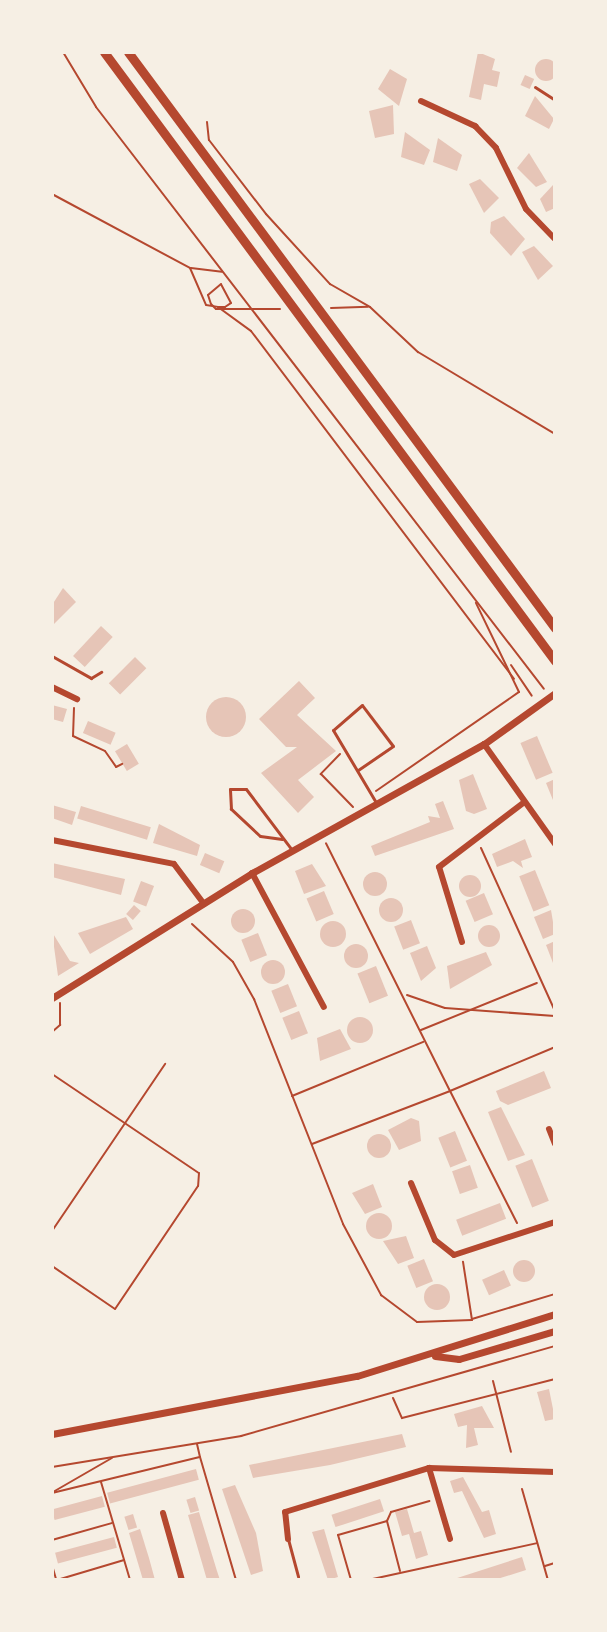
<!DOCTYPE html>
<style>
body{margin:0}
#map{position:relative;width:607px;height:1632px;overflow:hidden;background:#f6efe4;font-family:"Titillium Web",sans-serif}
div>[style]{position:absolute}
.building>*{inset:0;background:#e6c5b7;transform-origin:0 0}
.round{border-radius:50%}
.path>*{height:2px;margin:-1px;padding:0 1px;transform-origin:1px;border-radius:1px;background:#b5482f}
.service>*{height:3px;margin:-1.5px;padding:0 1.5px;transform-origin:1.5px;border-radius:1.5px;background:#b5482f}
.minor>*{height:6px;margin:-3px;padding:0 3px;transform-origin:3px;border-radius:3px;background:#b5482f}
.tertiary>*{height:7px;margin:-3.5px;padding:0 3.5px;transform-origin:3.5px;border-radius:3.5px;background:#b5482f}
.primary>*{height:9px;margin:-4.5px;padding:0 4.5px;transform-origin:4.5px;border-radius:4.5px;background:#b5482f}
span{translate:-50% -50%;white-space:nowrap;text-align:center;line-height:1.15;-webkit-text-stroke:8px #f6efe4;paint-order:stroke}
.frame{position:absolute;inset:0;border:54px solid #f6efe4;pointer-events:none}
</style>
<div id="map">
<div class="building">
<i style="clip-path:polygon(478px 52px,495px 59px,492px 70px,500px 72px,497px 87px,484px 84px,481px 100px,469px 97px)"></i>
<i class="round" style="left:535px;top:59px;width:22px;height:22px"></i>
<i style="clip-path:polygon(390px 69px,407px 79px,399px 106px,378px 89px)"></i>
<i style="left:525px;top:75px;width:10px;height:11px;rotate:24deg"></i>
<i style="clip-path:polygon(535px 96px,554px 119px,549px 129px,525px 116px)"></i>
<i style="clip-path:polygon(393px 105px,394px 134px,375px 138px,369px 111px)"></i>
<i style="clip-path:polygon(405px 132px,430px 150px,424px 165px,401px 157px)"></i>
<i style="clip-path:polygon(438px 138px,462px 155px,457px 171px,433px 162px)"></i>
<i style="clip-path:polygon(529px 153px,547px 182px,536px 187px,517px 168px)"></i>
<i style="clip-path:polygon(480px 179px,499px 198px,484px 213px,469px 184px)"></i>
<i style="clip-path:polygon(553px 185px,555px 208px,546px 212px,540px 199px)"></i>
<i style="clip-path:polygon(504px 216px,525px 239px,511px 256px,490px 233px,491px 222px)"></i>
<i style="clip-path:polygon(534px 246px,553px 266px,538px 280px,522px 252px)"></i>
<i style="clip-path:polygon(63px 588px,76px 602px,52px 626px,52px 605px)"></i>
<i style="left:101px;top:626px;width:16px;height:41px;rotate:43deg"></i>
<i style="left:135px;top:657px;width:16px;height:37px;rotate:45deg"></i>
<i style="clip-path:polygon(299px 681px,315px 698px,297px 715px,336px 751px,298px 780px,314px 797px,298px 813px,261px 773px,297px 747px,286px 747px,259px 719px)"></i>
<i class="round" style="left:206px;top:697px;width:40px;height:40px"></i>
<i style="clip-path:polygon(52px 705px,67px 709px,63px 722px,52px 719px)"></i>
<i style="left:88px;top:721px;width:30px;height:13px;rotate:23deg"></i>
<i style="left:537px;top:736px;width:40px;height:18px;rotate:67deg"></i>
<i style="left:127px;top:744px;width:23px;height:14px;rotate:59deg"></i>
<i style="clip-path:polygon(473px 774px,487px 809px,474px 814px,466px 811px,459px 780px)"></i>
<i style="clip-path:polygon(555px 779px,555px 805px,546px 783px)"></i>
<i style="clip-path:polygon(443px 801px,454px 829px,375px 856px,371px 846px,430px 822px,428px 816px,440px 818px,435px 804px)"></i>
<i style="clip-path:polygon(52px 805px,76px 812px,72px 825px,52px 818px)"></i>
<i style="left:81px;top:806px;width:73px;height:13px;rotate:17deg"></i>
<i style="clip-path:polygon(159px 824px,200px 845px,197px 856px,153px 843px)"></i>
<i style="clip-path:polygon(525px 839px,532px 857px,521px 861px,523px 868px,513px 861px,497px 867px,492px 854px)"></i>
<i style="left:205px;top:853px;width:21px;height:13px;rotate:23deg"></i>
<i style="clip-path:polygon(52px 863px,125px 879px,121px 895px,52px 877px)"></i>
<i style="clip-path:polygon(312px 864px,326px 886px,304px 894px,295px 871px)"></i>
<i style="left:535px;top:870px;width:38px;height:17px;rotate:68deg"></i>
<i class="round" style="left:363px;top:872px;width:24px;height:24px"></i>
<i class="round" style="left:459px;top:875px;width:22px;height:22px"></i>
<i style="left:141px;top:881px;width:14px;height:22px;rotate:21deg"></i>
<i style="left:324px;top:891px;width:25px;height:19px;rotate:67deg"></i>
<i style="left:484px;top:893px;width:23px;height:20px;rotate:67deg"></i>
<i class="round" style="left:379px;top:898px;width:24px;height:24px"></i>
<i style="left:134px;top:905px;width:9px;height:12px;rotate:41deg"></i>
<i class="round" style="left:231px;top:909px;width:24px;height:24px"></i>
<i style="clip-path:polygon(551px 910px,555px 934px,543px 939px,534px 917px)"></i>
<i style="clip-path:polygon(126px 917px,133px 929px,90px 954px,78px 933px)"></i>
<i style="left:411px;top:920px;width:25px;height:18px;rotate:69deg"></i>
<i class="round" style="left:320px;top:921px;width:26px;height:26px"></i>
<i class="round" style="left:478px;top:925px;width:22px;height:22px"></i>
<i style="clip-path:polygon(52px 932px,70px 961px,79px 963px,58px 976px)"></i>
<i style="left:258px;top:933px;width:24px;height:18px;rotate:68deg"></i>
<i style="clip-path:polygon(555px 941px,555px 968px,546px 945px)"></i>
<i class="round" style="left:344px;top:944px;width:24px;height:24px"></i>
<i style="clip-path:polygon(427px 946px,436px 968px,421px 981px,410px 953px)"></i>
<i style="clip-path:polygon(486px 952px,492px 965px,450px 989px,447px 966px)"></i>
<i class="round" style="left:261px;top:960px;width:24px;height:24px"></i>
<i style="left:376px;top:966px;width:32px;height:20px;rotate:68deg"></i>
<i style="left:288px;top:984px;width:24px;height:18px;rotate:68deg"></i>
<i style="left:299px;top:1011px;width:24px;height:18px;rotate:68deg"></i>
<i class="round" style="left:347px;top:1017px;width:26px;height:26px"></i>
<i style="clip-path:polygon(340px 1029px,351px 1049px,320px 1061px,317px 1038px)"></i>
<i style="clip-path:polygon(544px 1071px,551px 1088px,508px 1105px,500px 1101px,496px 1091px)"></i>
<i style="clip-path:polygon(501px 1107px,525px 1155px,508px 1161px,488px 1112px)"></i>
<i style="clip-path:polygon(411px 1118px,419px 1121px,421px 1141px,399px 1150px,388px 1130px)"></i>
<i style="left:455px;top:1131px;width:32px;height:18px;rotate:68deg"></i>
<i class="round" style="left:367px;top:1134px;width:24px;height:24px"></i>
<i style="left:532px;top:1159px;width:45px;height:18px;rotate:68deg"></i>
<i style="left:470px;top:1165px;width:24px;height:19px;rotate:71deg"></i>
<i style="clip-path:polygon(373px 1184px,382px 1207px,365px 1214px,352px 1193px)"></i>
<i style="left:500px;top:1203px;width:17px;height:47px;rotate:69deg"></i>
<i class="round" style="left:366px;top:1213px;width:26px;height:26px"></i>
<i style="clip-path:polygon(406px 1236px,414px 1258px,398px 1264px,383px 1241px)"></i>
<i style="left:424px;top:1259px;width:24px;height:18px;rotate:68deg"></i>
<i class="round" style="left:513px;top:1260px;width:22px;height:22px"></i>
<i style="left:504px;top:1270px;width:17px;height:24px;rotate:66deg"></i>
<i class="round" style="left:424px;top:1284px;width:26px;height:26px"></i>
<i style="clip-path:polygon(549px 1389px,555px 1419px,545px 1421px,537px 1392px)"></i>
<i style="clip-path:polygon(482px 1406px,494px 1428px,474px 1428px,478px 1445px,466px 1448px,467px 1425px,458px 1427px,454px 1414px)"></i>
<i style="clip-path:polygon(402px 1434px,406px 1447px,330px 1465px,253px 1478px,249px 1465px)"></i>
<i style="left:196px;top:1469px;width:11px;height:92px;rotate:75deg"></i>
<i style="clip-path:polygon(463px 1477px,482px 1512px,489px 1510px,496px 1534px,484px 1538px,462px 1491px,454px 1493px,450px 1481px)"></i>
<i style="clip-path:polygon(235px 1485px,256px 1533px,263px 1571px,251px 1575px,222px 1489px)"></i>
<i style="left:102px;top:1496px;width:11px;height:52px;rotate:75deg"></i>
<i style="left:195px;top:1497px;width:14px;height:9px;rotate:73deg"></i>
<i style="left:380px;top:1499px;width:13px;height:51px;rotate:72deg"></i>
<i style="clip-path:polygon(407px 1509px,414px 1533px,421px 1531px,428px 1555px,416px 1559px,409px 1534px,402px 1536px,395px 1512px)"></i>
<i style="clip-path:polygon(199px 1512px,217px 1571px,220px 1580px,207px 1580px,188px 1515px)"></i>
<i style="left:133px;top:1514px;width:14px;height:9px;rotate:73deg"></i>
<i style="clip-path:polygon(140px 1529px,149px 1558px,155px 1580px,143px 1580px,129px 1533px)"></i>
<i style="clip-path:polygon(324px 1529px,338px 1577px,328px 1580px,312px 1532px)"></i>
<i style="left:114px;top:1537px;width:11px;height:61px;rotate:75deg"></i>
<i style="clip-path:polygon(522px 1557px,526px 1570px,494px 1580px,451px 1580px)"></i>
</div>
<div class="path">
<i style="left:63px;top:52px;width:64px;rotate:59deg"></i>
<i style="left:96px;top:107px;width:734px;rotate:52.41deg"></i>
<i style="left:207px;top:122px;width:18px;rotate:84deg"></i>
<i style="left:209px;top:140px;width:93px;rotate:52.4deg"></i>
<i style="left:266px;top:214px;width:95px;rotate:47.6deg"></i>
<i style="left:330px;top:284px;width:46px;rotate:29.9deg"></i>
<i style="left:370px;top:307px;width:66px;rotate:43.2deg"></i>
<i style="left:418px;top:352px;width:160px;rotate:30.9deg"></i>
<i style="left:52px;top:194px;width:157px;rotate:28.2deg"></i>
<i style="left:190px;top:268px;width:40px;rotate:66.6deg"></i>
<i style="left:206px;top:305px;width:12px;rotate:9deg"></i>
<i style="left:218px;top:307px;width:7px"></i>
<i style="left:225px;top:307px;width:7px;rotate:-34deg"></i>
<i style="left:231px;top:303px;width:21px;rotate:-118deg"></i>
<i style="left:221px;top:284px;width:17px;rotate:140deg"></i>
<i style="left:208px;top:295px;width:9px;rotate:72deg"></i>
<i style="left:211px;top:304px;width:7px;rotate:45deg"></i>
<i style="left:216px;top:309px;width:64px"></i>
<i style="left:191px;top:268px;width:31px;rotate:7deg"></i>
<i style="left:218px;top:307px;width:41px;rotate:36deg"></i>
<i style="left:251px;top:331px;width:436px;rotate:52.9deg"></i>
<i style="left:331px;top:308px;width:37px;rotate:-2deg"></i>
<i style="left:511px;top:665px;width:37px;rotate:56deg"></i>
<i style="left:74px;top:708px;width:28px;rotate:92deg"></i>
<i style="left:73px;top:736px;width:35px;rotate:25deg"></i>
<i style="left:105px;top:751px;width:19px;rotate:55deg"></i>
<i style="left:116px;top:767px;width:7px;rotate:-27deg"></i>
<i style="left:340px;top:754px;width:28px;rotate:134deg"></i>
<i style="left:321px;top:774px;width:46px;rotate:45.9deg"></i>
<i style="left:376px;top:791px;width:174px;rotate:-34.7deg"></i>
<i style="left:519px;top:692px;width:99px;rotate:-115.8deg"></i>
<i style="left:481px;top:848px;width:179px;rotate:65.6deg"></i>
<i style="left:192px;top:924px;width:56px;rotate:42.8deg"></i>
<i style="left:233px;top:962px;width:43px;rotate:60.4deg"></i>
<i style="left:254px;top:999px;width:242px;rotate:68.4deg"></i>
<i style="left:343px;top:1224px;width:81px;rotate:61.8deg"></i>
<i style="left:381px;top:1295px;width:45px;rotate:36.9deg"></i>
<i style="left:417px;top:1322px;width:55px;rotate:-2.1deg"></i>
<i style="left:472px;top:1320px;width:59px;rotate:-98.8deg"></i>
<i style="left:407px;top:995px;width:40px;rotate:18.9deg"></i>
<i style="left:445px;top:1008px;width:110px;rotate:4.2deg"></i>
<i style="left:421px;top:1030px;width:125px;rotate:-22.1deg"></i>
<i style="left:52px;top:1032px;width:11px;rotate:-41deg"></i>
<i style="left:60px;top:1025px;width:22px;rotate:-90deg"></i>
<i style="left:52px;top:1074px;width:177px;rotate:34deg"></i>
<i style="left:199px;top:1173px;width:13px;rotate:94deg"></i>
<i style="left:198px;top:1186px;width:148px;rotate:124deg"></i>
<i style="left:115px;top:1309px;width:76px;rotate:-145.7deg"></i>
<i style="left:292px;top:1096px;width:142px;rotate:-22.4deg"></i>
<i style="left:312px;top:1144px;width:148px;rotate:-21deg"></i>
<i style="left:450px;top:1091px;width:277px;rotate:-116.6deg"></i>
<i style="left:517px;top:1223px;width:148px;rotate:-116.9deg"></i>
<i style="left:450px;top:1091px;width:114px;rotate:-22.7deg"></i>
<i style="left:52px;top:1231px;width:202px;rotate:-55.9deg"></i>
<i style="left:472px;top:1319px;width:87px;rotate:-16.8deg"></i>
<i style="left:493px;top:1381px;width:73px;rotate:75.8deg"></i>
<i style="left:393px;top:1398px;width:22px;rotate:66deg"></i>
<i style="left:402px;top:1418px;width:158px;rotate:-14.3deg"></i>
<i style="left:197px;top:1444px;width:13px;rotate:77deg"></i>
<i style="left:52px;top:1467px;width:192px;rotate:-9.3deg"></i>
<i style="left:241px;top:1436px;width:327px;rotate:-16deg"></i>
<i style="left:101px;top:1482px;width:102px;rotate:73.5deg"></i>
<i style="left:522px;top:1489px;width:95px;rotate:74.1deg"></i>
<i style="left:53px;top:1492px;width:68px;rotate:-30deg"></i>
<i style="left:52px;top:1493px;width:152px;rotate:-13.7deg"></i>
<i style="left:200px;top:1457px;width:128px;rotate:73.7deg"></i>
<i style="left:52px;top:1540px;width:62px;rotate:-15.8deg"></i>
<i style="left:52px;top:1565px;width:15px;rotate:74deg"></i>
<i style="left:545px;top:1566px;width:10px;rotate:-17deg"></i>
<i style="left:400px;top:1571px;width:52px;rotate:-104.6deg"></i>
<i style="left:387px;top:1521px;width:10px;rotate:-66deg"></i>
<i style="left:391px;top:1512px;width:40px;rotate:-16deg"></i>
<i style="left:57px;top:1580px;width:70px;rotate:-16.6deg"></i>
<i style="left:351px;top:1580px;width:47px;rotate:-106.1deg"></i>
<i style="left:338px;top:1535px;width:51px;rotate:-15.9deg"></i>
<i style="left:368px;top:1580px;width:173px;rotate:-12.3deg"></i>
</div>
<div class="service">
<i style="left:535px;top:87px;width:24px;rotate:33deg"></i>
<i style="left:52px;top:656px;width:45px;rotate:29.4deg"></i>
<i style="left:91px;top:678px;width:12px;rotate:-31deg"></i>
<i style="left:358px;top:770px;width:42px;rotate:-34.4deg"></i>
<i style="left:393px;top:746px;width:51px;rotate:-127.1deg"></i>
<i style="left:362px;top:705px;width:38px;rotate:139deg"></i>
<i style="left:333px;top:730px;width:86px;rotate:59.3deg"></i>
<i style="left:282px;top:839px;width:22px;rotate:-172deg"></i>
<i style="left:260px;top:836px;width:40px;rotate:-137deg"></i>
<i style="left:231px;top:809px;width:20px;rotate:-93deg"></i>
<i style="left:230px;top:789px;width:16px"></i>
<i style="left:246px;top:789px;width:76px;rotate:53deg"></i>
<i style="left:288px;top:1539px;width:39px;rotate:75deg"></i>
</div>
<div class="minor">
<i style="left:421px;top:101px;width:60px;rotate:24.8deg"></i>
<i style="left:475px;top:126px;width:30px;rotate:46deg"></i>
<i style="left:496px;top:148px;width:68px;rotate:63.8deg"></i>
<i style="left:526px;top:209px;width:42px;rotate:46deg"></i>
<i style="left:52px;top:687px;width:28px;rotate:26deg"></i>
<i style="left:484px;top:744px;width:123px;rotate:54.6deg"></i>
<i style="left:52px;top:840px;width:124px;rotate:11.1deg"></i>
<i style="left:174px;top:864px;width:50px;rotate:53.1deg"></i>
<i style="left:252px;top:873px;width:152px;rotate:61.8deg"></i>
<i style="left:462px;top:942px;width:78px;rotate:-107deg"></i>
<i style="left:439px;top:867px;width:106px;rotate:-37.3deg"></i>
<i style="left:549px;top:1129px;width:16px;rotate:68deg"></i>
<i style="left:411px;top:1183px;width:62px;rotate:67.2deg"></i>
<i style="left:435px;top:1240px;width:24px;rotate:38deg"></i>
<i style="left:454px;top:1255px;width:106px;rotate:-18.1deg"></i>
<i style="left:429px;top:1468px;width:74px;rotate:73.5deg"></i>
<i style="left:163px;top:1513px;width:70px;rotate:74.2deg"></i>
<i style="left:288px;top:1539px;width:27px;rotate:-96deg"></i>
<i style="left:285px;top:1512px;width:151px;rotate:-17deg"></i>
<i style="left:429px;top:1468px;width:126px;rotate:1.8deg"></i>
</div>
<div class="tertiary">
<i style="left:52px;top:998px;width:236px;rotate:-32deg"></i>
<i style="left:252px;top:873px;width:265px;rotate:-29.1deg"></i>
<i style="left:484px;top:744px;width:87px;rotate:-35.7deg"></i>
<i style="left:435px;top:1356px;width:24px;rotate:7deg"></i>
<i style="left:459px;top:1359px;width:100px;rotate:-16.3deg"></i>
<i style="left:52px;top:1434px;width:310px;rotate:-10.8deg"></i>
<i style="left:357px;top:1376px;width:207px;rotate:-17.4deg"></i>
</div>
<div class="primary">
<i style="left:104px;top:52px;width:758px;rotate:53.48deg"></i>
<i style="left:128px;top:52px;width:717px;rotate:53.45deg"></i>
</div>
<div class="frame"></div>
</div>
